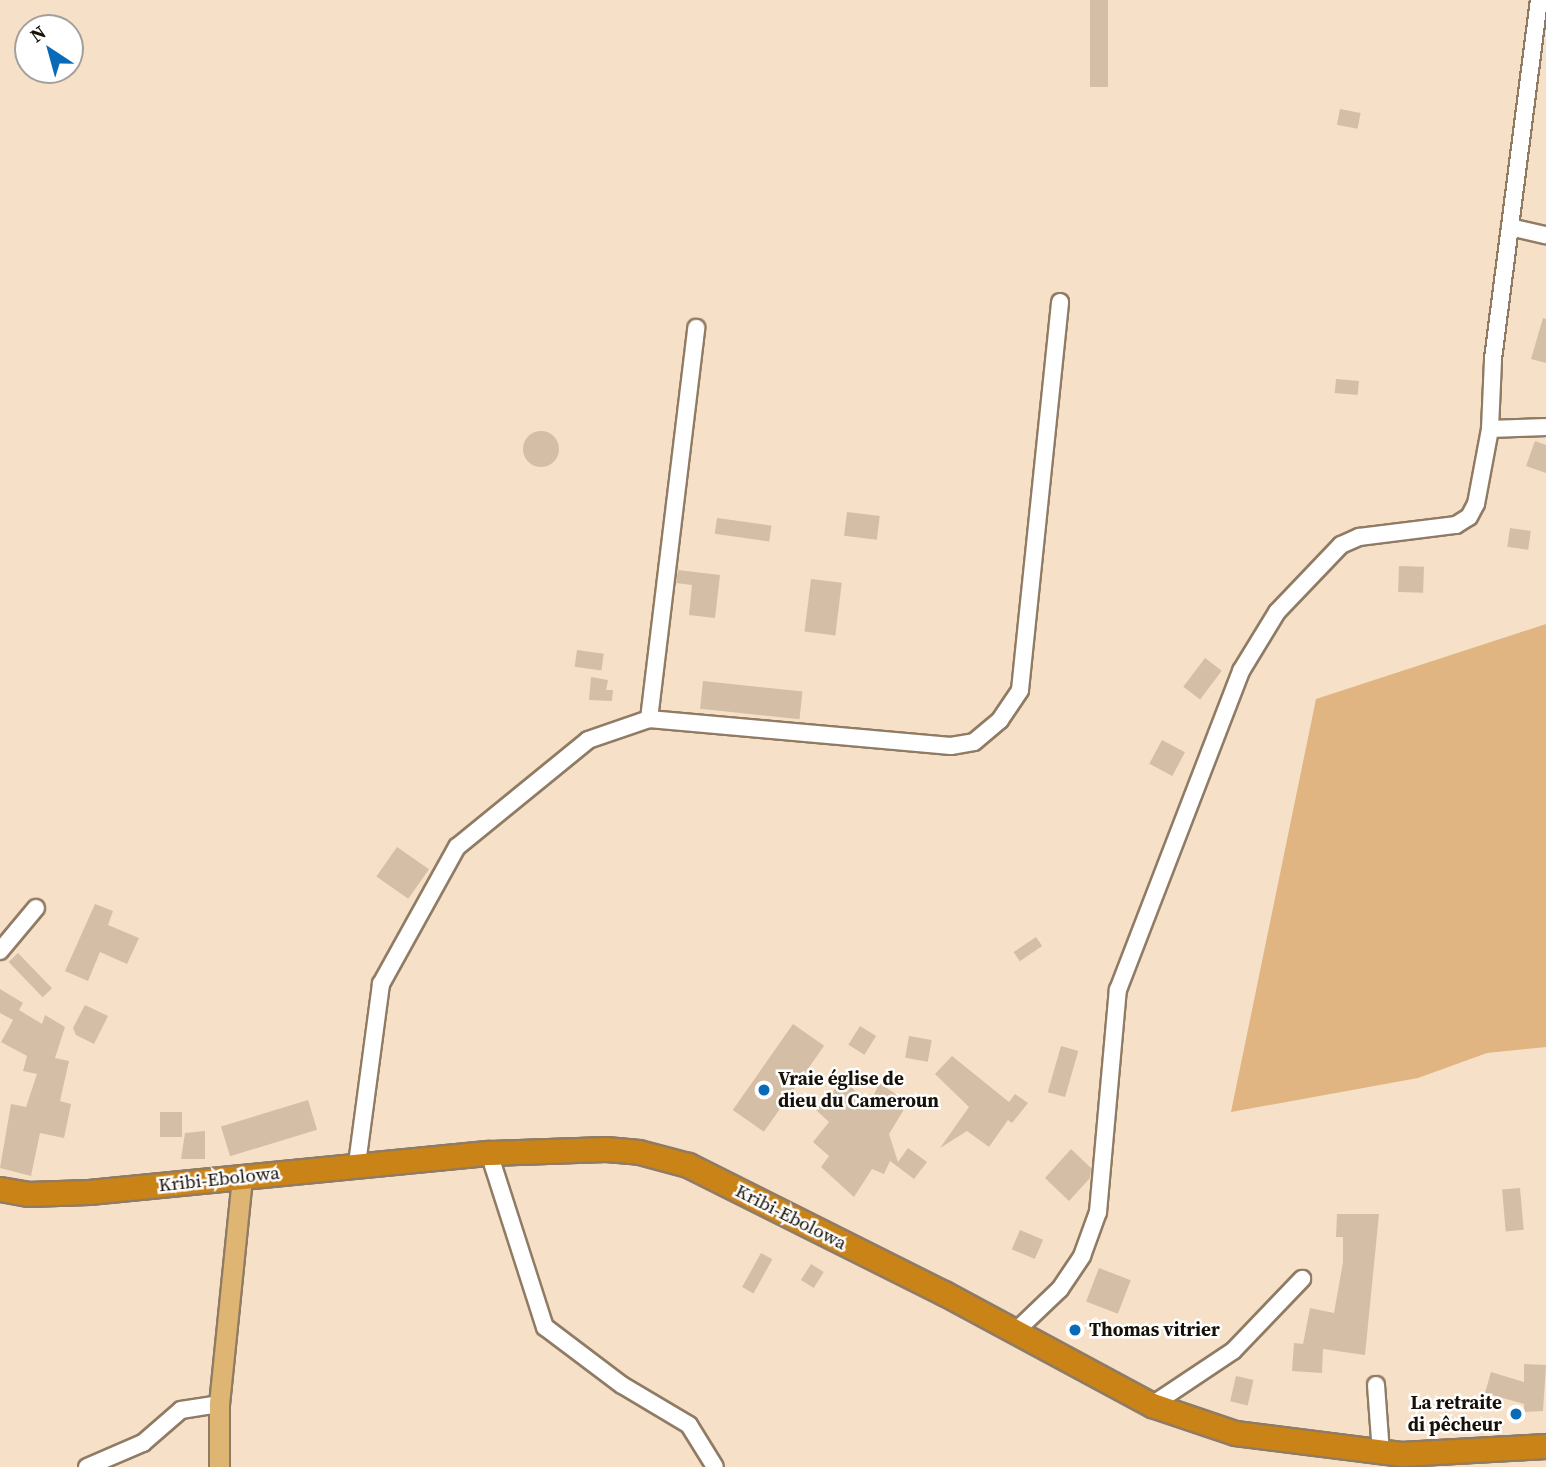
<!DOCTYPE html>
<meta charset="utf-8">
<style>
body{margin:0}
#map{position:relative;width:1546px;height:1467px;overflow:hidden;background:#f6e0c7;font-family:"Source Serif 4",serif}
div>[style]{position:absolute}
.green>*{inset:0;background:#e0b582}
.building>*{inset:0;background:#d4bea6;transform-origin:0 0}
.round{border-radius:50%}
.roads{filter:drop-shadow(2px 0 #907b64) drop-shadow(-2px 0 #907b64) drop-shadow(0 2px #907b64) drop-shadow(0 -2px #907b64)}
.minor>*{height:16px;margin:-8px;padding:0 8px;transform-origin:8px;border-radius:8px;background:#fff}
.major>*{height:19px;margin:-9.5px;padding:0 9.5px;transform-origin:9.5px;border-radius:9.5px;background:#dfb573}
.highway>*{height:23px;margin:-11.5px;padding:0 11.5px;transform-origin:11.5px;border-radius:11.5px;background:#c98316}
.dots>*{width:19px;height:19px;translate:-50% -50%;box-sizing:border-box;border:4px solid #fff;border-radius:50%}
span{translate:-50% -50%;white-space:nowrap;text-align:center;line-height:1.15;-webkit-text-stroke:5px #fff;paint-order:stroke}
.poi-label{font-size:19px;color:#181108;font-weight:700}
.left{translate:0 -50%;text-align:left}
.right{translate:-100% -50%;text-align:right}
.street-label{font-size:19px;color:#181108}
.north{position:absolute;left:14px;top:14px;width:70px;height:70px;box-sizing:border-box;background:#fff;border:2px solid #a3a09c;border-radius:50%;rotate:324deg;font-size:19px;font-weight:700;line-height:28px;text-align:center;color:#181108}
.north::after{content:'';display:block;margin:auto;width:24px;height:32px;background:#096ab7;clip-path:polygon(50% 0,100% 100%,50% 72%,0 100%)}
</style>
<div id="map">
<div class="green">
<i style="clip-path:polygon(1546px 624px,1546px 1047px,1487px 1053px,1418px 1078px,1231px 1112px,1316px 699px)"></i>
</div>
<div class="building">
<i style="left:1090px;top:0;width:18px;height:87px"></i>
<i style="left:1340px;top:109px;width:21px;height:16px;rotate:11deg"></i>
<i style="clip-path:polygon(1543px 318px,1546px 319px,1546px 363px,1531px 359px)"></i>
<i style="left:1336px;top:379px;width:23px;height:14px;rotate:5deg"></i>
<i class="round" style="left:523px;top:431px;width:36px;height:36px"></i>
<i style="clip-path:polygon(1535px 441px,1546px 445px,1546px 473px,1526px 466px)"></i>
<i style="left:847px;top:512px;width:33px;height:24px;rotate:7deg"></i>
<i style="left:717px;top:518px;width:55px;height:16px;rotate:8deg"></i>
<i style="left:1510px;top:528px;width:21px;height:19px;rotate:8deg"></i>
<i style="left:1399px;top:566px;width:25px;height:26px;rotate:2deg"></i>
<i style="clip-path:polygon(678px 570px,720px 575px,715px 618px,689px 615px,692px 585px,676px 583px)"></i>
<i style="left:811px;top:579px;width:31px;height:53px;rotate:7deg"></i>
<i style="left:577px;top:650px;width:27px;height:17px;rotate:8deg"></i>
<i style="left:1205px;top:658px;width:21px;height:36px;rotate:37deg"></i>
<i style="clip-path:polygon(591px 677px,608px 680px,606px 690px,613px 690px,612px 701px,589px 700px)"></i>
<i style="left:703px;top:681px;width:100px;height:28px;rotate:6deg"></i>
<i style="left:1162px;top:740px;width:26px;height:27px;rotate:28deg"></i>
<i style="left:397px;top:847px;width:39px;height:36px;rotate:35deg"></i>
<i style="clip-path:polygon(95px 904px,113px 911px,108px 925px,139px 938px,127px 964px,100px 952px,88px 981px,65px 971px)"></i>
<i style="left:1036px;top:937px;width:11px;height:27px;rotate:56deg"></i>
<i style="left:18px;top:953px;width:49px;height:13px;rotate:46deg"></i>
<i style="clip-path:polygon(0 989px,23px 1003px,19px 1010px,42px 1024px,45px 1015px,65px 1027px,55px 1058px,69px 1061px,60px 1101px,71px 1104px,64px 1138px,40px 1133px,31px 1176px,0 1168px,11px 1104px,26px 1107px,37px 1074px,23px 1071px,27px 1056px,1px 1042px,13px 1020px,0 1013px)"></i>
<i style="clip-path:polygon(85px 1005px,108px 1016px,94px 1044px,76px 1035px,73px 1028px)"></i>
<i style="left:793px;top:1024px;width:38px;height:105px;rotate:35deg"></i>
<i style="left:860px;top:1026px;width:19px;height:22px;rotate:32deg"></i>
<i style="left:909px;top:1036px;width:23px;height:22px;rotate:10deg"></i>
<i style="left:1061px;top:1046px;width:18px;height:48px;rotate:16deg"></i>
<i style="clip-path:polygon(952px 1056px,1009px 1102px,1015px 1094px,1028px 1103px,1012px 1123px,1008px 1120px,989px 1147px,967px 1131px,940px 1148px,969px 1107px,935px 1074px)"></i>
<i style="clip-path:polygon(843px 1080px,869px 1103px,880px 1083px,908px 1103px,889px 1134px,898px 1162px,908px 1148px,927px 1162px,914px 1179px,890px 1161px,884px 1174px,872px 1169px,854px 1197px,821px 1167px,829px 1156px,813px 1142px,829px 1122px,816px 1110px)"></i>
<i style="left:308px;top:1100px;width:31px;height:91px;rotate:73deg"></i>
<i style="left:182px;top:1112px;width:25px;height:22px;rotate:90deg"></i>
<i style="clip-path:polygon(205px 1131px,205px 1159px,181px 1159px,185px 1133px)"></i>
<i style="clip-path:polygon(1071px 1149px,1091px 1168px,1090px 1178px,1069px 1201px,1045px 1178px)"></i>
<i style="left:1520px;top:1188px;width:42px;height:18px;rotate:85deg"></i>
<i style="clip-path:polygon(1337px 1214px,1379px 1214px,1365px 1355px,1323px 1349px,1322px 1373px,1292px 1371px,1294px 1343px,1303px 1344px,1310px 1308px,1334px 1313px,1343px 1262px,1343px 1237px,1336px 1237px)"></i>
<i style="left:1020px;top:1230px;width:25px;height:21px;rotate:23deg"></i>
<i style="left:761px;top:1253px;width:13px;height:39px;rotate:29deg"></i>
<i style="left:811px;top:1264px;width:15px;height:19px;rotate:32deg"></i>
<i style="left:1099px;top:1268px;width:34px;height:36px;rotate:21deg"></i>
<i style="clip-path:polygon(1524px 1364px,1546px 1365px,1543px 1411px,1524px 1412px,1524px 1404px,1485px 1393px,1491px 1372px,1524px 1382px)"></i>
<i style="left:1236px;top:1376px;width:18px;height:26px;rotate:13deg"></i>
</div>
<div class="roads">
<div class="minor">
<i style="left:1510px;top:227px;width:37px;rotate:13deg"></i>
<i style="left:1490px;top:429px;width:56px;rotate:-2deg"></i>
<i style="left:649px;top:719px;width:394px;rotate:-83.1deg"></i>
<i style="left:0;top:951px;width:56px;rotate:-50.1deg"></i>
<i style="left:489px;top:1153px;width:183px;rotate:72.2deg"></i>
<i style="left:545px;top:1327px;width:96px;rotate:37deg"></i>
<i style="left:622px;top:1385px;width:78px;rotate:30.8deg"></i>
<i style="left:689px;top:1425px;width:49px;rotate:58.2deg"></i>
<i style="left:357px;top:1164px;width:182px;rotate:-82.4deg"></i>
<i style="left:381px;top:984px;width:157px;rotate:-61deg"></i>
<i style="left:457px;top:847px;width:169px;rotate:-39.2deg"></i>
<i style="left:588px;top:740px;width:65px;rotate:-19deg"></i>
<i style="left:649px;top:719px;width:303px;rotate:5.1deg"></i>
<i style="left:951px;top:746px;width:23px;rotate:-10deg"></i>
<i style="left:974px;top:742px;width:34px;rotate:-40deg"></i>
<i style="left:1000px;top:720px;width:36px;rotate:-56deg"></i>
<i style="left:1020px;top:690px;width:390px;rotate:-84.1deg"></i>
<i style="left:1016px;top:1331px;width:61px;rotate:-43.7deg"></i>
<i style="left:1060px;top:1289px;width:40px;rotate:-56deg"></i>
<i style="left:1082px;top:1256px;width:47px;rotate:-70deg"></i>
<i style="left:1098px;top:1212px;width:223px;rotate:-84.9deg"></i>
<i style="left:1118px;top:990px;width:342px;rotate:-68.9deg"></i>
<i style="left:1241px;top:671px;width:69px;rotate:-58.6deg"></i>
<i style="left:1277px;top:612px;width:93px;rotate:-46.3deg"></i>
<i style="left:1341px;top:545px;width:20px;rotate:-24deg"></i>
<i style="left:1359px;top:537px;width:98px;rotate:-7.1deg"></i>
<i style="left:1456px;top:525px;width:15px;rotate:-32deg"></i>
<i style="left:1469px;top:517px;width:15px;rotate:-62deg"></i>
<i style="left:1476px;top:504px;width:76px;rotate:-79.4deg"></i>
<i style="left:1490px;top:429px;width:70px;rotate:-87.5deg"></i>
<i style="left:1493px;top:359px;width:362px;rotate:-82.7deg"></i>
<i style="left:1376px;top:1385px;width:68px;rotate:85.8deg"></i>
<i style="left:1152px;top:1405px;width:97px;rotate:-33.7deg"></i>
<i style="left:1233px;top:1351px;width:100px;rotate:-46.2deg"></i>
<i style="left:87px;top:1467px;width:61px;rotate:-23.2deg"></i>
<i style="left:143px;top:1443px;width:50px;rotate:-41deg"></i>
<i style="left:181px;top:1410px;width:38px;rotate:-9deg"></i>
</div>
<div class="major">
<i style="left:219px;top:1467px;width:63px;rotate:-90deg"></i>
<i style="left:219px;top:1404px;width:228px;rotate:-84.2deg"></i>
</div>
<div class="highway">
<i style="left:0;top:1189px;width:28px;rotate:10deg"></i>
<i style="left:28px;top:1194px;width:61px;rotate:-1.9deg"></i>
<i style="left:89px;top:1192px;width:402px;rotate:-5.6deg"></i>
<i style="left:489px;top:1153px;width:117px;rotate:-2deg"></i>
<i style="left:606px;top:1149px;width:33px;rotate:5deg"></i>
<i style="left:639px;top:1152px;width:51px;rotate:14.9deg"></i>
<i style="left:688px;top:1165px;width:286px;rotate:26.6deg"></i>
<i style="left:944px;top:1293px;width:236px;rotate:28.3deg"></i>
<i style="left:1152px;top:1405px;width:88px;rotate:18.6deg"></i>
<i style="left:1235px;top:1433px;width:167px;rotate:7.2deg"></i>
<i style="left:1401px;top:1454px;width:145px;rotate:-3.2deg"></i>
</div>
</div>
<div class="dots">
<i style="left:764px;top:1090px;background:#096ab7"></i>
<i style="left:1075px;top:1330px;background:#096ab7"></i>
<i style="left:1516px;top:1414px;background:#096ab7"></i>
</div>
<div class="poi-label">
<span class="left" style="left:778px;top:1090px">Vraie église de<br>dieu du Cameroun</span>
<span class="left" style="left:1089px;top:1330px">Thomas vitrier</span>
<span class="right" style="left:1502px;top:1414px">La retraite<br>di pêcheur</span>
</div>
<div class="street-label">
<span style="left:219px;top:1179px;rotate:-6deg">Kribi-Ebolowa</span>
<span style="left:791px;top:1217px;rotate:27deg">Kribi-Ebolowa</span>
</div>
<div class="north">N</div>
</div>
